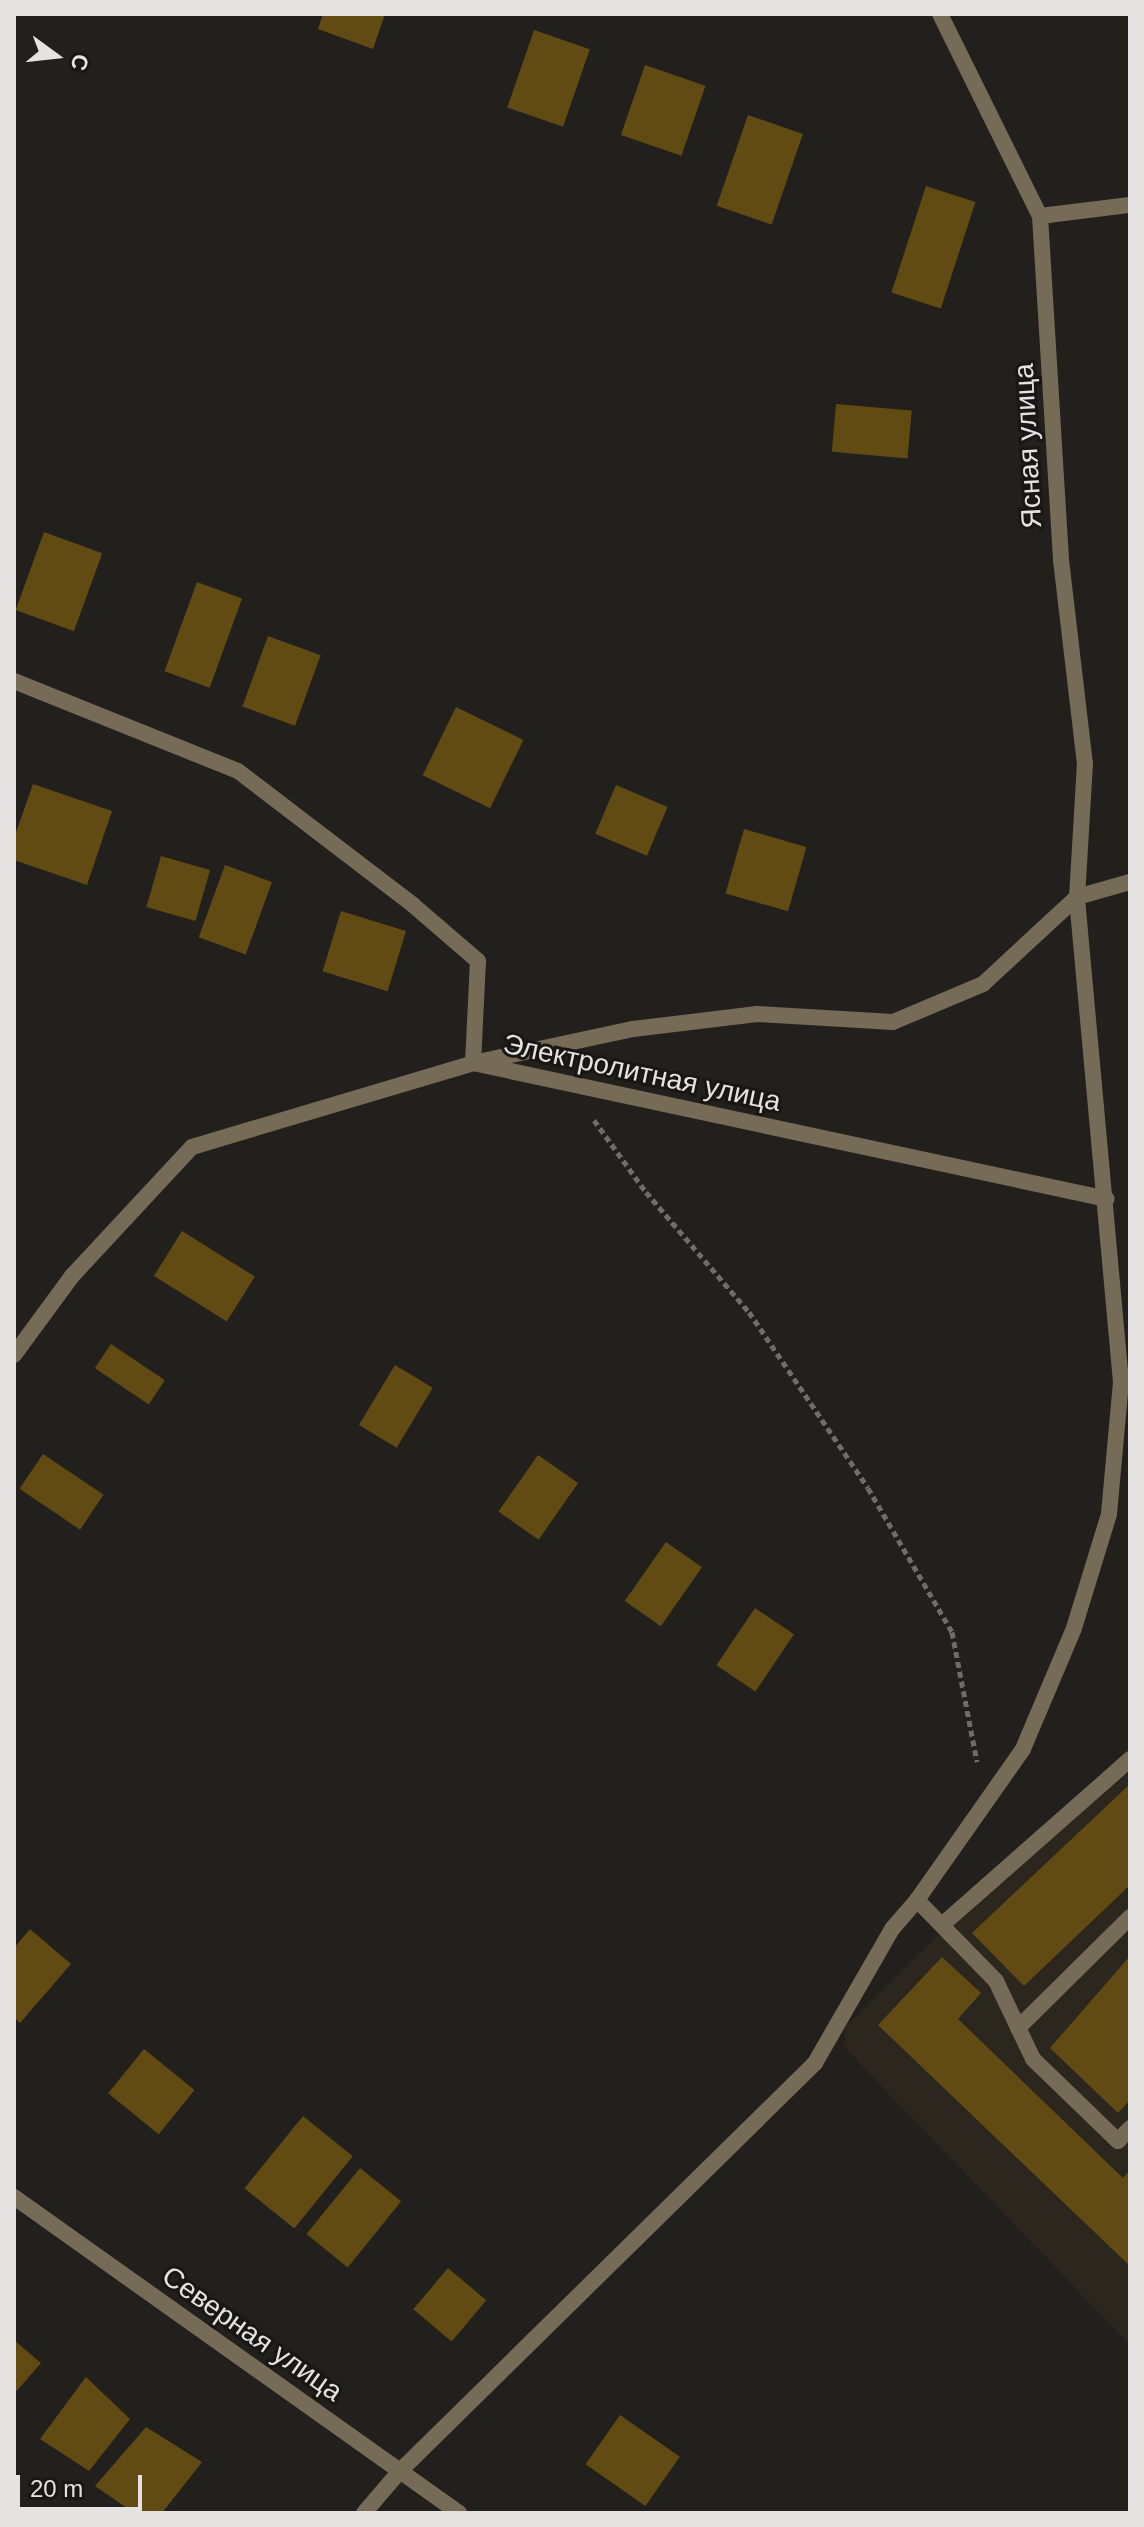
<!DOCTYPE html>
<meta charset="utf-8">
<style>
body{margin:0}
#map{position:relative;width:1144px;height:2527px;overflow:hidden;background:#21201d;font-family:Helvetica,sans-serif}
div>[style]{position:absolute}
.built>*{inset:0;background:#2b271f}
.building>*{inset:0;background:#614b13;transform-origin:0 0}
.path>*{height:5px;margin-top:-2.5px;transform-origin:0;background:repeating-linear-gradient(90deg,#6e6d6a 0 6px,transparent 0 10px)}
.lane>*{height:16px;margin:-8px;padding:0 8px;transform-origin:8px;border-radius:8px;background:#766b56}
.street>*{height:16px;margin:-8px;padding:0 8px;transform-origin:8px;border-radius:8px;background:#766b56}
span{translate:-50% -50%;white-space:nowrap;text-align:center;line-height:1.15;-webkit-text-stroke:6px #181714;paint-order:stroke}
.street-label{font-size:28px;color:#e4e3e1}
.frame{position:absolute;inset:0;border:16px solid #e4e3e1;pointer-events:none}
.north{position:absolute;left:16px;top:16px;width:80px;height:80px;-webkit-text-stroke:6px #181714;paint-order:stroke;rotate:105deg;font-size:22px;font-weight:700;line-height:32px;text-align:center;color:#e4e3e1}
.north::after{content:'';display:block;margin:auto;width:28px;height:36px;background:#e4e3e1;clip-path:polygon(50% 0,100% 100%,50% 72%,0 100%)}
.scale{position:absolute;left:16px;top:2475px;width:126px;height:36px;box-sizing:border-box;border:4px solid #e4e3e1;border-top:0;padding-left:10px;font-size:24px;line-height:28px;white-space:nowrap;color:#e4e3e1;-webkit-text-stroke:6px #181714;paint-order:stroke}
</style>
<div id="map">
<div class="built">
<i style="clip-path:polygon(1130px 1746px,1130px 2345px,844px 2047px,846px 2026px)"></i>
</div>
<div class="building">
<i style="clip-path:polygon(323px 14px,385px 14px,373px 49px,318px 29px)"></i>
<i style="left:534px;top:30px;width:59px;height:82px;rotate:19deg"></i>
<i style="left:645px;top:65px;width:64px;height:74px;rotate:19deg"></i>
<i style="left:748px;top:115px;width:58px;height:96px;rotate:19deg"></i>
<i style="left:926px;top:186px;width:52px;height:112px;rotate:18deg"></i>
<i style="left:836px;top:404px;width:76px;height:48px;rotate:5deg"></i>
<i style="left:44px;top:532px;width:62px;height:83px;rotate:20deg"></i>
<i style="left:197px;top:582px;width:48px;height:95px;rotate:20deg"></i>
<i style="left:268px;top:636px;width:56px;height:75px;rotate:20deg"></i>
<i style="left:456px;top:707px;width:75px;height:76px;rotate:26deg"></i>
<i style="clip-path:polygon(33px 784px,112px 811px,87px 885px,14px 860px,14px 838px)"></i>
<i style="left:616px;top:785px;width:56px;height:53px;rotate:23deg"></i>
<i style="left:744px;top:829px;width:65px;height:67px;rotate:16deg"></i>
<i style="left:161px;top:856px;width:51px;height:53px;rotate:16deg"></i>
<i style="left:225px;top:865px;width:50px;height:77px;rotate:20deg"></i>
<i style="left:341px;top:911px;width:68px;height:63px;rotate:17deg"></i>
<i style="left:182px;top:1231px;width:86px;height:53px;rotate:32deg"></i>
<i style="left:111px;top:1344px;width:65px;height:29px;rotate:34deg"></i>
<i style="left:395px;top:1365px;width:44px;height:70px;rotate:31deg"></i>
<i style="left:43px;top:1454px;width:73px;height:42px;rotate:34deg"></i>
<i style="left:538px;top:1455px;width:49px;height:69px;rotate:35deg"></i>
<i style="left:666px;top:1542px;width:44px;height:72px;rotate:35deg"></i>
<i style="left:755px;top:1608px;width:47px;height:69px;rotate:34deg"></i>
<i style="clip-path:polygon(1130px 1784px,1130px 1885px,1024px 1986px,972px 1933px)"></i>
<i style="clip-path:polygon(30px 1929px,71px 1964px,20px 2023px,14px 2017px,14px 1948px)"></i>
<i style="clip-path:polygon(1130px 1956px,1130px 2100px,1118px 2113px,1050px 2048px)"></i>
<i style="clip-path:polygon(942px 1957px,981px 1993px,958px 2019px,1123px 2178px,1130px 2170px,1130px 2266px,878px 2025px)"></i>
<i style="left:144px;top:2049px;width:65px;height:57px;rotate:39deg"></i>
<i style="left:303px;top:2116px;width:64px;height:93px;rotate:39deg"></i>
<i style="left:360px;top:2168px;width:53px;height:85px;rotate:39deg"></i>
<i style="left:448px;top:2268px;width:50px;height:54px;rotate:40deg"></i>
<i style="clip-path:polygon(14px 2340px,41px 2363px,14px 2394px)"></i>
<i style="clip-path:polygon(86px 2377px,130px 2419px,89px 2471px,40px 2439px)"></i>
<i style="left:620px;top:2415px;width:73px;height:60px;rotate:35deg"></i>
<i style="clip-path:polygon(146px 2427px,202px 2462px,162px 2513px,134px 2513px,95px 2486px)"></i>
</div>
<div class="path">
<i style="left:594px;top:1120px;width:89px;rotate:54.2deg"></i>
<i style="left:646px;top:1192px;width:158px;rotate:49.4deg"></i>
<i style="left:749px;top:1312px;width:212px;rotate:55.9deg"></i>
<i style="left:868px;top:1488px;width:167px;rotate:59.7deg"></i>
<i style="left:952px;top:1632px;width:132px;rotate:79.1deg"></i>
</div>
<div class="lane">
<i style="left:917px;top:1900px;width:184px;rotate:-54.9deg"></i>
<i style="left:1023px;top:1749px;width:131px;rotate:-67.1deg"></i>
<i style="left:1074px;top:1628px;width:119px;rotate:-72.9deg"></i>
<i style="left:1109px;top:1514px;width:133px;rotate:-84.8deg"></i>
<i style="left:1121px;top:1382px;width:487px;rotate:-95.2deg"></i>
<i style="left:942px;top:1925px;width:251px;rotate:-41.4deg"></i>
<i style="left:1018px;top:2028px;width:158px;rotate:-44.7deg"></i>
<i style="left:400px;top:2471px;width:582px;rotate:-44.51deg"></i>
<i style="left:815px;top:2063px;width:155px;rotate:-60.1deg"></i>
<i style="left:892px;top:1929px;width:38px;rotate:-49deg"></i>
<i style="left:917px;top:1900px;width:113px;rotate:45.7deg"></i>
<i style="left:996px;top:1981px;width:86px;rotate:64.6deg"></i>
<i style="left:1033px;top:2059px;width:118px;rotate:44deg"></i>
<i style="left:1118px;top:2141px;width:18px;rotate:-47deg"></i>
</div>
<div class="street">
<i style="left:940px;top:14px;width:225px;rotate:63.7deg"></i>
<i style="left:1040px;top:216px;width:345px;rotate:86.5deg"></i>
<i style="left:1061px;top:560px;width:204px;rotate:83.3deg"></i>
<i style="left:1085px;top:763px;width:134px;rotate:93.4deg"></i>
<i style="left:1040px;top:216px;width:91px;rotate:-7deg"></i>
<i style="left:14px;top:681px;width:241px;rotate:21.9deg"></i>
<i style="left:238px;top:771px;width:220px;rotate:37.4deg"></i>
<i style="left:413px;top:905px;width:86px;rotate:40.7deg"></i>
<i style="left:478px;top:961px;width:102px;rotate:92.8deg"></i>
<i style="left:473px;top:1063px;width:648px;rotate:12.11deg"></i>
<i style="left:14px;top:1355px;width:98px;rotate:-53.7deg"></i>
<i style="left:72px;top:1276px;width:176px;rotate:-47.1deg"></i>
<i style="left:192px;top:1147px;width:293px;rotate:-16.6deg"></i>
<i style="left:473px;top:1063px;width:164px;rotate:-12deg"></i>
<i style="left:633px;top:1029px;width:125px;rotate:-6.9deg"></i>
<i style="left:757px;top:1014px;width:136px;rotate:3.4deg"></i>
<i style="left:893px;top:1022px;width:98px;rotate:-22.9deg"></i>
<i style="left:983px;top:984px;width:128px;rotate:-42.8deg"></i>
<i style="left:1077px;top:897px;width:55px;rotate:-15.8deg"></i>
<i style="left:14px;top:2197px;width:546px;rotate:35.38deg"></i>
<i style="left:364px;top:2513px;width:55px;rotate:-49.4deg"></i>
</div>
<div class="street-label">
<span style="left:1028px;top:446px;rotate:-93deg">Ясная улица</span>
<span style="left:642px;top:1073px;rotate:12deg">Электролитная улица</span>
<span style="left:252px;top:2334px;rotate:35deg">Северная улица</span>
</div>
<div class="frame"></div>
<div class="north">С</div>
<div class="scale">20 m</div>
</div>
